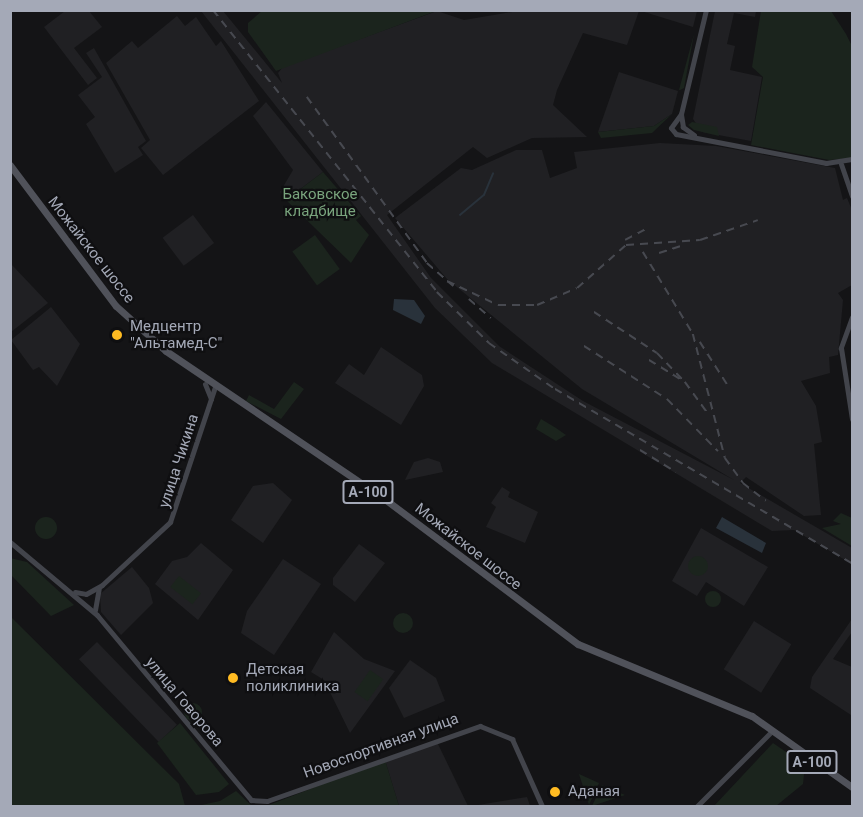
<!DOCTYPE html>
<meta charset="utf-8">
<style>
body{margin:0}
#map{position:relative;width:863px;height:817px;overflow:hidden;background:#141416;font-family:Roboto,sans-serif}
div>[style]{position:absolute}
.built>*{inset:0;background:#202023;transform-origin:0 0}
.green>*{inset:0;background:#1b241d;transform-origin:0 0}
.round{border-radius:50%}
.water>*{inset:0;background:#29323b}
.stream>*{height:1.5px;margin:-0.75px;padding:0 0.75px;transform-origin:0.75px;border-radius:0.75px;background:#29323b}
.secondary>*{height:5px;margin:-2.5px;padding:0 2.5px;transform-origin:2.5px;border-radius:2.5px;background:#42444b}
.primary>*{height:7px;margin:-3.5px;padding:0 3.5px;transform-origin:3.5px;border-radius:3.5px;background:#50525a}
.rail>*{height:1.5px;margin-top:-0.75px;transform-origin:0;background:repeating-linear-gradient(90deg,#474950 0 8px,transparent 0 14px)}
.dots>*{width:16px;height:16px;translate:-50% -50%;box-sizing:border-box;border:3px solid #0f0f11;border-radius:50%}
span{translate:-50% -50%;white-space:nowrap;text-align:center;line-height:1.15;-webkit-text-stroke:4.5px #0f0f11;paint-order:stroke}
.shield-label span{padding:2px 4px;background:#0f0f11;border:2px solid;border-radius:4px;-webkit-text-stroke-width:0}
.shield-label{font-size:14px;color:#a4a9b7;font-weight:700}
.park-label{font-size:15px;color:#79a47d}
.street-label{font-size:15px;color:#a4a9b7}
.poi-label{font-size:15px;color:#a4a9b7}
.left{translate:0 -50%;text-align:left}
.frame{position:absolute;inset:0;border:12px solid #a4a9b7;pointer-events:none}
</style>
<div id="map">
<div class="built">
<i style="clip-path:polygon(65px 11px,89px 11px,102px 27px,74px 48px,97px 78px,88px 85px,44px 27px)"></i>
<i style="clip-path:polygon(201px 11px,223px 11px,282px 83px,278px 73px,283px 67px,437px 11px,464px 20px,518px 11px,639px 11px,627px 45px,583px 33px,557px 90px,553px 105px,587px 137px,532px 138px,487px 158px,473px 147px,387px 215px,431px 278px,499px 346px,583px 401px,734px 480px,582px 389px,447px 279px,395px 218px,461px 168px,472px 170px,516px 150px,542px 150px,550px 178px,577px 168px,574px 152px,660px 143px,716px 146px,835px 168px,843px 200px,847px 198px,852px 210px,852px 285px,838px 293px,843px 300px,838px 355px,829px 357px,830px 373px,801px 381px,816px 406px,822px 442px,814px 444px,821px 515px,804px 516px,746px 477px,740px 483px,852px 548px,852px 564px,794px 530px,772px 531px,492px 363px,435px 308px)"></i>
<i style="clip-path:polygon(641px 11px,697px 11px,693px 27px)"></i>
<i style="clip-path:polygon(715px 11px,756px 11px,755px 17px,734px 13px,727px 44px,735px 46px,730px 70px,762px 77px,751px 141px,702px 132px,693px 119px)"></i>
<i style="clip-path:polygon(177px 16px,185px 26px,196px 17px,216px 46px,221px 41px,259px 101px,163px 175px,141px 148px,150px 140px,106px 63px,132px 41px,138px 48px)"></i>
<i style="clip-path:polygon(94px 48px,146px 141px,138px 147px,143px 155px,115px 173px,86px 124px,95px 117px,78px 95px,102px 77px,86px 53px)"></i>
<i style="clip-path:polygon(619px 72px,678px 91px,672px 114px,654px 126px,598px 132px)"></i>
<i style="clip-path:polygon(266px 102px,323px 172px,287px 199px,280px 192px,293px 170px,253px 116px)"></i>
<i style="left:193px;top:215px;width:35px;height:38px;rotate:53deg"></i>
<i style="clip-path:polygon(12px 265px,48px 303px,11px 332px,10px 266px)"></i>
<i style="clip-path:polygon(51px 307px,80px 344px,57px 386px,39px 367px,33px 370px,11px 340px)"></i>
<i style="clip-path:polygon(381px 347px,422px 375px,424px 386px,401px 425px,335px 383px,349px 364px,364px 375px)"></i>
<i style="clip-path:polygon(428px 458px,440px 462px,443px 472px,405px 480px,414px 462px)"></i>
<i style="clip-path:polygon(273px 483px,292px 500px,263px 543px,231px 520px,253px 486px)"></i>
<i style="clip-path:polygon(502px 487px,510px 492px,508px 497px,538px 512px,525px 543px,486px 527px,496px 507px,491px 503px)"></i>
<i style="clip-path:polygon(701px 528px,768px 567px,744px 606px,706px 582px,697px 596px,672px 581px)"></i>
<i style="clip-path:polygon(201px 543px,233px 570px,198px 620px,155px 584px,172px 561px,187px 557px)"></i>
<i style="clip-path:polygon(359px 544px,385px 563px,355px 602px,333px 585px,333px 578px)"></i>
<i style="clip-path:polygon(283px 559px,321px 584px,274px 655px,241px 633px,247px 611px)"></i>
<i style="clip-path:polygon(132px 567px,149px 588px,153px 603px,121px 635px,101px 612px,100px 594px)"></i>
<i style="clip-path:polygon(852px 619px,852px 632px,833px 659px,852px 667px,851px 715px,810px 688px,812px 677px)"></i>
<i style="left:754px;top:621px;width:44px;height:57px;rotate:32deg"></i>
<i style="clip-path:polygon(334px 632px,364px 659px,395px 671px,350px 733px,324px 680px,311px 672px)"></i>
<i style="left:97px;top:642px;width:115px;height:25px;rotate:46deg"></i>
<i style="clip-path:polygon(410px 660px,436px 678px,445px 701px,404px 718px,389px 688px)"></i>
<i style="clip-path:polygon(436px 740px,468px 806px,399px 806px,385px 760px)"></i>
<i style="clip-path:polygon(527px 797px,530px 806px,472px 806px)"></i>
</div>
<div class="green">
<i style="clip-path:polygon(262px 11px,262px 10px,436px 11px,276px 71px,248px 32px,248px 23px)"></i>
<i style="clip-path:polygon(761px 11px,831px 11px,846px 34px,852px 46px,852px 158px,829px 160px,751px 145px,763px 77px,752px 67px)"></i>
<i style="clip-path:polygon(694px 34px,684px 88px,680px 90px,679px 90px)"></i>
<i style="clip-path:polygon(672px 114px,652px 133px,601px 138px,598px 132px,654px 126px)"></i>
<i style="clip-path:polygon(692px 122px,717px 127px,719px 136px,694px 130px,688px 125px)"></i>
<i style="clip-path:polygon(323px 172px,361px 216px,356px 220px,369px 235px,351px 263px,286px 200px)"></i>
<i style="left:315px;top:235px;width:42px;height:28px;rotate:54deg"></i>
<i style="clip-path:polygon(294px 382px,304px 389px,281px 419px,246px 401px,249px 395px,274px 409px)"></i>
<i style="clip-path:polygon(541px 419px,556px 428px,566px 435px,556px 441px,536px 429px)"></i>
<i style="clip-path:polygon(841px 513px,852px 518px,852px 546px,822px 528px,841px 524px,833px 521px)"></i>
<i class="round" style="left:35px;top:517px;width:22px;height:22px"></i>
<i class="round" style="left:688px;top:556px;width:20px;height:20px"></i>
<i style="clip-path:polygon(10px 558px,27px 562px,74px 605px,51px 616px,11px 575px)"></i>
<i style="left:179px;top:576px;width:28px;height:14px;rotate:38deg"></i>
<i class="round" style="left:705px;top:591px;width:16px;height:16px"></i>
<i class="round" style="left:393px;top:613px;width:20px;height:20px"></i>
<i style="clip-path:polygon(10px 616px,179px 784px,185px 806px,11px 806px)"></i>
<i style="left:370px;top:670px;width:16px;height:27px;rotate:35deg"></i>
<i class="round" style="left:184px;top:703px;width:18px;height:18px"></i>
<i style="clip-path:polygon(180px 723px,229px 784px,219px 792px,196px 795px,157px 743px)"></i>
<i style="clip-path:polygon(773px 743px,805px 765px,803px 784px,776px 806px,714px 806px)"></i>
<i style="clip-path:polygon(385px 760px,399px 806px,254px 806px,269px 805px)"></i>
<i style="clip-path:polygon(579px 774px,599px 783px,589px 805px)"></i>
<i style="clip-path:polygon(602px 785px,625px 795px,592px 806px)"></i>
<i style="clip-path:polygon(236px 791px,252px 806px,197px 806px,220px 801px)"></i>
</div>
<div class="water">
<i style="clip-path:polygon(394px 299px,414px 300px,425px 316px,421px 324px,393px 310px)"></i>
<i style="clip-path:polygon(722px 517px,766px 543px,762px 553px,716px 528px)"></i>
</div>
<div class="stream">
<i style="left:460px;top:215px;width:31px;rotate:-40deg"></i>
<i style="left:484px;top:195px;width:23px;rotate:-67deg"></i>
</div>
<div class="secondary">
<i style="left:681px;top:114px;width:17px;rotate:126deg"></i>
<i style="left:671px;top:128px;width:8px;rotate:50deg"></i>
<i style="left:676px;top:134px;width:153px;rotate:10.9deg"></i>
<i style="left:826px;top:163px;width:26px;rotate:-9deg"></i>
<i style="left:694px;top:135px;width:14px;rotate:-144deg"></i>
<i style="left:683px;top:127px;width:13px;rotate:-99deg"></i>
<i style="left:681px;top:114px;width:107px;rotate:-76.5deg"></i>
<i style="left:841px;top:164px;width:34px;rotate:71deg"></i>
<i style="left:852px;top:317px;width:33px;rotate:110deg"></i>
<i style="left:841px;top:348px;width:72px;rotate:81.2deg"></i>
<i style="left:205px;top:384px;width:16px;rotate:68deg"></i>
<i style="left:10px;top:542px;width:114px;rotate:40deg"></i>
<i style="left:97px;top:615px;width:241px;rotate:50.2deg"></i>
<i style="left:251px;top:800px;width:16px;rotate:4deg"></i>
<i style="left:267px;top:801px;width:226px;rotate:-19.4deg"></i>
<i style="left:480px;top:726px;width:35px;rotate:22deg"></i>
<i style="left:512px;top:739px;width:73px;rotate:65.9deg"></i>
<i style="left:75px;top:592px;width:11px;rotate:10deg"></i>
<i style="left:86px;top:594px;width:18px;rotate:-29deg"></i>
<i style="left:102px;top:585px;width:93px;rotate:-42.8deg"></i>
<i style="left:170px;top:522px;width:142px;rotate:-71.6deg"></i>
<i style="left:95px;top:610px;width:22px;rotate:-80deg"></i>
<i style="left:697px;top:806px;width:107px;rotate:-45deg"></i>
</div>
<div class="primary">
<i style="left:10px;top:165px;width:176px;rotate:53.1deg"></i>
<i style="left:116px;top:306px;width:67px;rotate:42deg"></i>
<i style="left:166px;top:351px;width:261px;rotate:34.1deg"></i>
<i style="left:382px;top:497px;width:245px;rotate:36.9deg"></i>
<i style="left:578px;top:644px;width:188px;rotate:22.5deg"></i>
<i style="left:752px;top:716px;width:123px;rotate:35.4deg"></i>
</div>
<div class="rail">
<i style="left:213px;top:10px;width:360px;rotate:51.5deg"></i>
<i style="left:437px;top:292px;width:73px;rotate:44.4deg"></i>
<i style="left:489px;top:343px;width:80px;rotate:34.9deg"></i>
<i style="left:555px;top:389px;width:344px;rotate:30.4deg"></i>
<i style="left:307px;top:97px;width:205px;rotate:54.1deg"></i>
<i style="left:427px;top:263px;width:35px;rotate:41deg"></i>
<i style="left:625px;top:240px;width:26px;rotate:-28deg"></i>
<i style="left:643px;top:252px;width:96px;rotate:58.6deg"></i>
<i style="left:693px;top:334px;width:128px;rotate:75.5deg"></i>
<i style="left:725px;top:458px;width:31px;rotate:54deg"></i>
<i style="left:743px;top:483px;width:29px;rotate:38deg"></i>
<i style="left:659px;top:253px;width:22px;rotate:-18deg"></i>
<i style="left:447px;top:281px;width:56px;rotate:25.2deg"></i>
<i style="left:498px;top:305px;width:39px"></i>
<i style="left:537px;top:305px;width:43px;rotate:-23deg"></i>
<i style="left:577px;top:288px;width:65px;rotate:-41.3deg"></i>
<i style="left:626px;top:245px;width:74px;rotate:-3.9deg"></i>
<i style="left:700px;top:240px;width:61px;rotate:-19deg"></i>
<i style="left:469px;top:299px;width:29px;rotate:41deg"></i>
<i style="left:594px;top:312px;width:75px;rotate:33.1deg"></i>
<i style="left:657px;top:353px;width:40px;rotate:46deg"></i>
<i style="left:700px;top:342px;width:50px;rotate:57.3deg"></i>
<i style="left:584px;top:346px;width:98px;rotate:32.6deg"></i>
<i style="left:667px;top:399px;width:73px;rotate:45.6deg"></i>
<i style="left:649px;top:360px;width:42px;rotate:31.4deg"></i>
<i style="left:685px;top:382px;width:39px;rotate:54deg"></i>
<i style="left:640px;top:450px;width:42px;rotate:31.4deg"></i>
</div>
<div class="dots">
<i style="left:117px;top:335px;background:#fb2"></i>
<i style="left:233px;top:678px;background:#fb2"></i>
<i style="left:555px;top:792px;background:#fb2"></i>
</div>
<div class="shield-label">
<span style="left:368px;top:492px">А-100</span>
<span style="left:812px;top:762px">А-100</span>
</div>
<div class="park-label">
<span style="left:320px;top:203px">Баковское<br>кладбище</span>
</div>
<div class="street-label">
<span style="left:91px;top:250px;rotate:52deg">Можайское шоссе</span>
<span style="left:179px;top:461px;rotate:-72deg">улица Чикина</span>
<span style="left:468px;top:547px;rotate:38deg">Можайское шоссе</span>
<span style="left:184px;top:702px;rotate:50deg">улица Говорова</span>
<span style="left:381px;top:746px;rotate:-20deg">Новоспортивная улица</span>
</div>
<div class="poi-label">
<span class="left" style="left:130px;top:335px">Медцентр<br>"Альтамед-С"</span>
<span class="left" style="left:246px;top:678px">Детская<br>поликлиника</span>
<span class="left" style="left:568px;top:792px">Аданая</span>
</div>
<div class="frame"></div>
</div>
